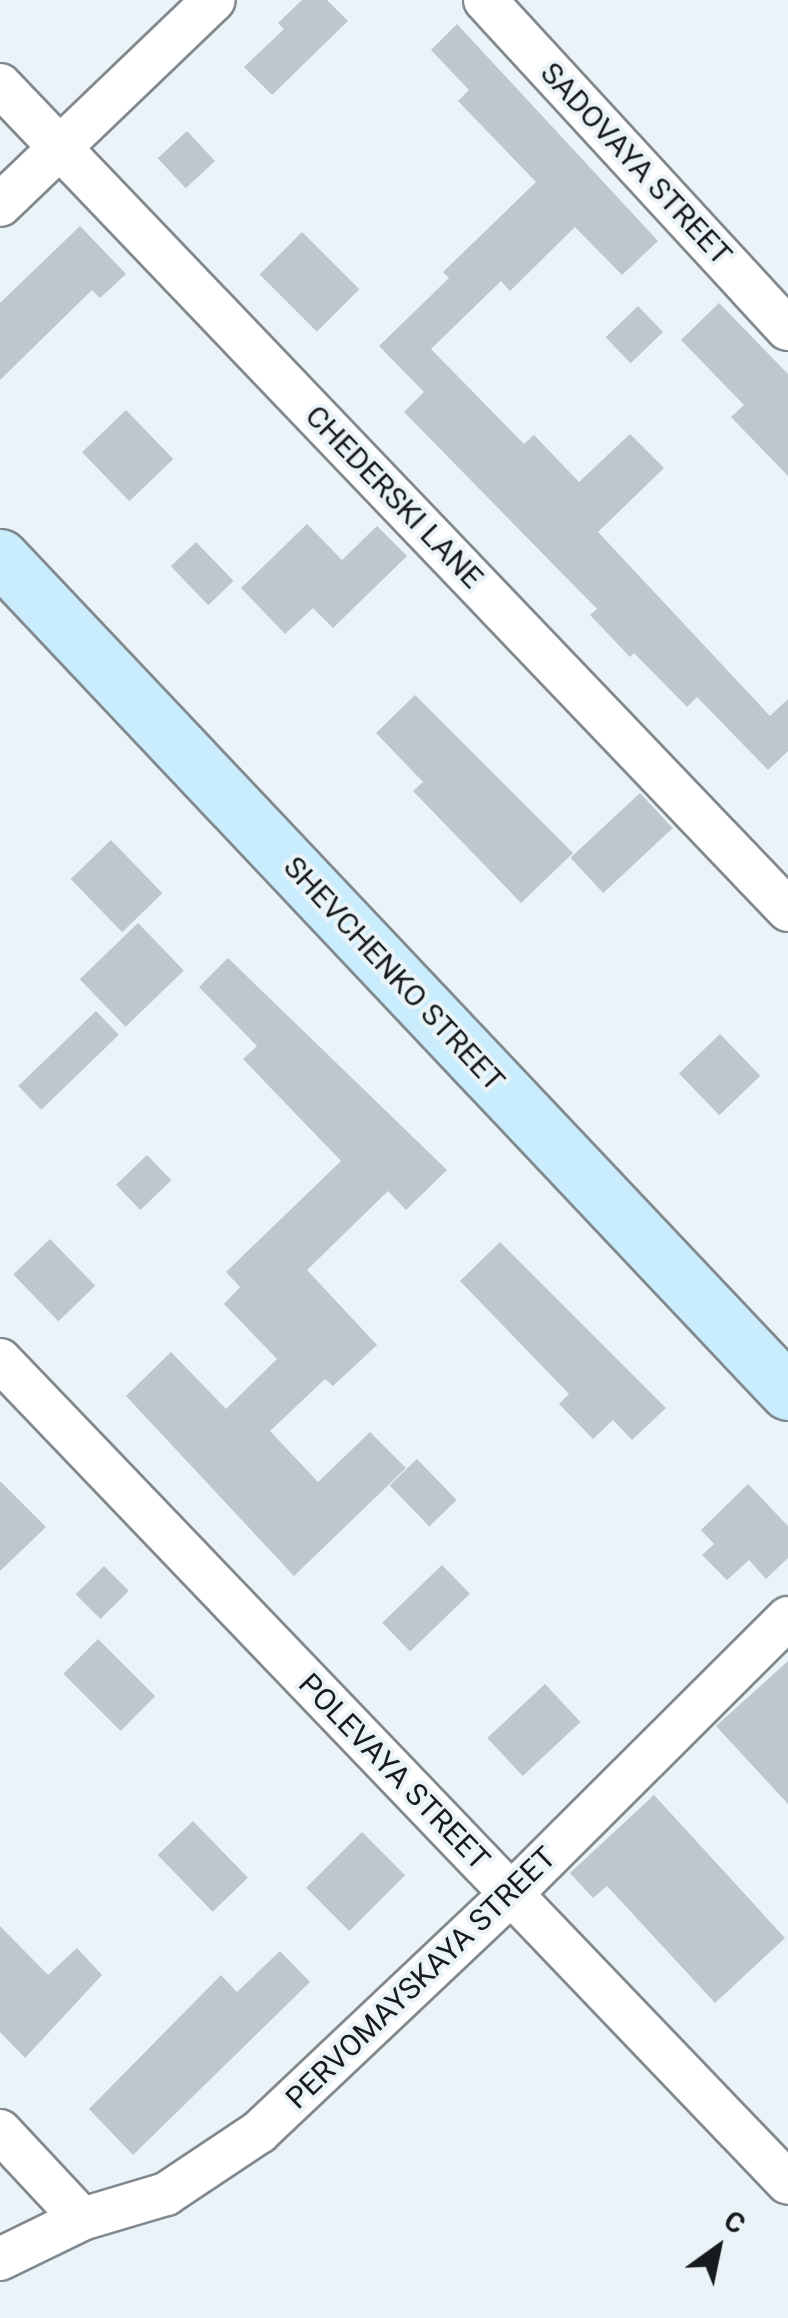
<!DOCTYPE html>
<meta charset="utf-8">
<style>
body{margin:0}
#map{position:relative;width:788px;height:2318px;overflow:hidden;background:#eaf3f8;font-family:Roboto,sans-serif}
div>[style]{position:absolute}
.building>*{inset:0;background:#bfc7cc;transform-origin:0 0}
.roads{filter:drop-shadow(2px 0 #82898e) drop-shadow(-2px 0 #82898e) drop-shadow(0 2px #82898e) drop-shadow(0 -2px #82898e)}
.street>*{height:42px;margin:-21px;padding:0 21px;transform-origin:21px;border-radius:21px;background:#fff}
.secondary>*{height:55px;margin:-27.5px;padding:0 27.5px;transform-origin:27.5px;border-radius:27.5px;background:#caedfe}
span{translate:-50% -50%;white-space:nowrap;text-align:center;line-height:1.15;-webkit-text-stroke:8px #eaf3f8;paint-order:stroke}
.street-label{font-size:30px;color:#181b1d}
.north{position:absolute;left:668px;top:2198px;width:100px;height:100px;-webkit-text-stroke:8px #eaf3f8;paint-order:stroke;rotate:33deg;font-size:28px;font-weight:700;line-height:40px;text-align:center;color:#181b1d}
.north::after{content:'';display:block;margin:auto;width:35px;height:45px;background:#181b1d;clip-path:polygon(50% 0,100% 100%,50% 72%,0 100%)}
</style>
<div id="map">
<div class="building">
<i style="clip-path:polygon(302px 0,327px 0,348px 21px,272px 95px,244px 67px,284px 29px,278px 23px)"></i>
<i style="clip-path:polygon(457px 24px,658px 241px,622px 275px,575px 227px,510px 291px,501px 281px,431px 349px,524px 444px,534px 435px,579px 482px,630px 434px,664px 468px,598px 532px,770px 716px,788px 699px,788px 751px,768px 770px,697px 697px,687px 707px,634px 653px,630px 657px,590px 615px,597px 609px,404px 412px,424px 392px,379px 346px,449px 278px,443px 272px,536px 182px,458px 101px,469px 90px,431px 50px)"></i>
<i style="left:187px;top:131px;width:41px;height:40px;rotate:47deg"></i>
<i style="clip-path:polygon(80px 226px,126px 274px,100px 298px,92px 290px,0 380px,0 303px)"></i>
<i style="left:302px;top:232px;width:81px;height:60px;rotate:45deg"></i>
<i style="clip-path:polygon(719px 303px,788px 374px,788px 476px,731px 417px,744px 405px,681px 340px)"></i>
<i style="left:638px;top:306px;width:36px;height:45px;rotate:46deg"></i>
<i style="left:126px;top:410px;width:68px;height:61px;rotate:46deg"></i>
<i style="clip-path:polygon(307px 524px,342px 560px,377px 526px,407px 556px,333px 628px,313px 608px,285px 634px,241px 588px)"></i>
<i style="left:196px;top:542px;width:54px;height:35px;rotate:46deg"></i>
<i style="clip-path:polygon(415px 695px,573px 853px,521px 903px,413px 791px,423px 782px,376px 733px)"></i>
<i style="left:640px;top:793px;width:48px;height:95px;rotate:47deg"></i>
<i style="left:111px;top:840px;width:74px;height:56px;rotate:46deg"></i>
<i style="left:138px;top:923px;width:66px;height:81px;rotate:46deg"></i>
<i style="clip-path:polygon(228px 958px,447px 1170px,406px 1210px,388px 1191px,307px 1270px,377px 1345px,333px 1386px,325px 1379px,270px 1431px,318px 1482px,370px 1432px,406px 1468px,294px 1576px,126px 1396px,171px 1352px,226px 1409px,277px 1359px,224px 1304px,240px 1287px,226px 1272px,341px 1161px,243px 1059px,257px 1046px,199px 987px)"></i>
<i style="left:96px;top:1011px;width:33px;height:108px;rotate:46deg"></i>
<i style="left:720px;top:1034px;width:58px;height:57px;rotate:46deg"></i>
<i style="left:147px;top:1155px;width:35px;height:43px;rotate:46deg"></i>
<i style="left:50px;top:1239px;width:65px;height:51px;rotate:46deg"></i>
<i style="clip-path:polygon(500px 1242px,666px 1408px,632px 1440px,613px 1420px,593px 1439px,559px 1404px,569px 1394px,460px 1281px)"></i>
<i style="left:417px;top:1459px;width:57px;height:38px;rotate:46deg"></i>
<i style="clip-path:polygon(0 1481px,46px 1527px,0 1571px)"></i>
<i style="clip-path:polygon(748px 1484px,788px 1526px,788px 1558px,766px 1579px,749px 1560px,727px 1580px,702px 1555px,714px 1544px,701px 1530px)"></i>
<i style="left:442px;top:1565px;width:40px;height:83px;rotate:46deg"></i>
<i style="left:104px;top:1566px;width:35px;height:40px;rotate:45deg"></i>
<i style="left:98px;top:1639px;width:81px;height:49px;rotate:45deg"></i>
<i style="clip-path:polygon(788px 1661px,788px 1804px,716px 1726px)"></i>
<i style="left:545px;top:1684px;width:52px;height:79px;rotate:47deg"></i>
<i style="clip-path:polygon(654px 1795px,785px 1938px,715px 2003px,607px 1886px,593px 1898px,570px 1873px)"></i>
<i style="left:193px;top:1821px;width:79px;height:49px;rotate:46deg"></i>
<i style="left:362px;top:1832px;width:61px;height:79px;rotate:45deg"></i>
<i style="clip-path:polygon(0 1926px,48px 1975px,77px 1948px,102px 1975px,25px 2058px,0 2032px)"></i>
<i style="clip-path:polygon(280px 1951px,310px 1982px,133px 2155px,89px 2109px,221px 1975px,237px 1992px)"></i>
</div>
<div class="roads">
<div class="street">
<i style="left:485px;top:0;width:447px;rotate:47.4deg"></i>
<i style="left:0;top:85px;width:1141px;rotate:46.31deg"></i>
<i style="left:0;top:205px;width:296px;rotate:-43.8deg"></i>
<i style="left:0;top:1360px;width:1139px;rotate:46.24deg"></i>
<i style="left:0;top:2131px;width:120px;rotate:47deg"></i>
<i style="left:0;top:2259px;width:91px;rotate:-26deg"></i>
<i style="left:82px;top:2219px;width:88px;rotate:-16.6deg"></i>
<i style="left:166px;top:2194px;width:112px;rotate:-33.7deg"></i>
<i style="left:259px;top:2132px;width:347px;rotate:-43.4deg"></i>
<i style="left:511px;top:1894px;width:391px;rotate:-44.9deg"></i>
</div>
<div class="secondary">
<i style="left:0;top:557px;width:1148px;rotate:46.66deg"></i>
</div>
</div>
<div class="street-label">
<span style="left:636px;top:164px;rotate:47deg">SADOVAYA STREET</span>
<span style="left:394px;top:497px;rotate:46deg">CHEDERSKI LANE</span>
<span style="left:394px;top:974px;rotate:47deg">SHEVCHENKO STREET</span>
<span style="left:394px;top:1772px;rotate:46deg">POLEVAYA STREET</span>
<span style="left:421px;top:1978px;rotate:-44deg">PERVOMAYSKAYA STREET</span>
</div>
<div class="north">С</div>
</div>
